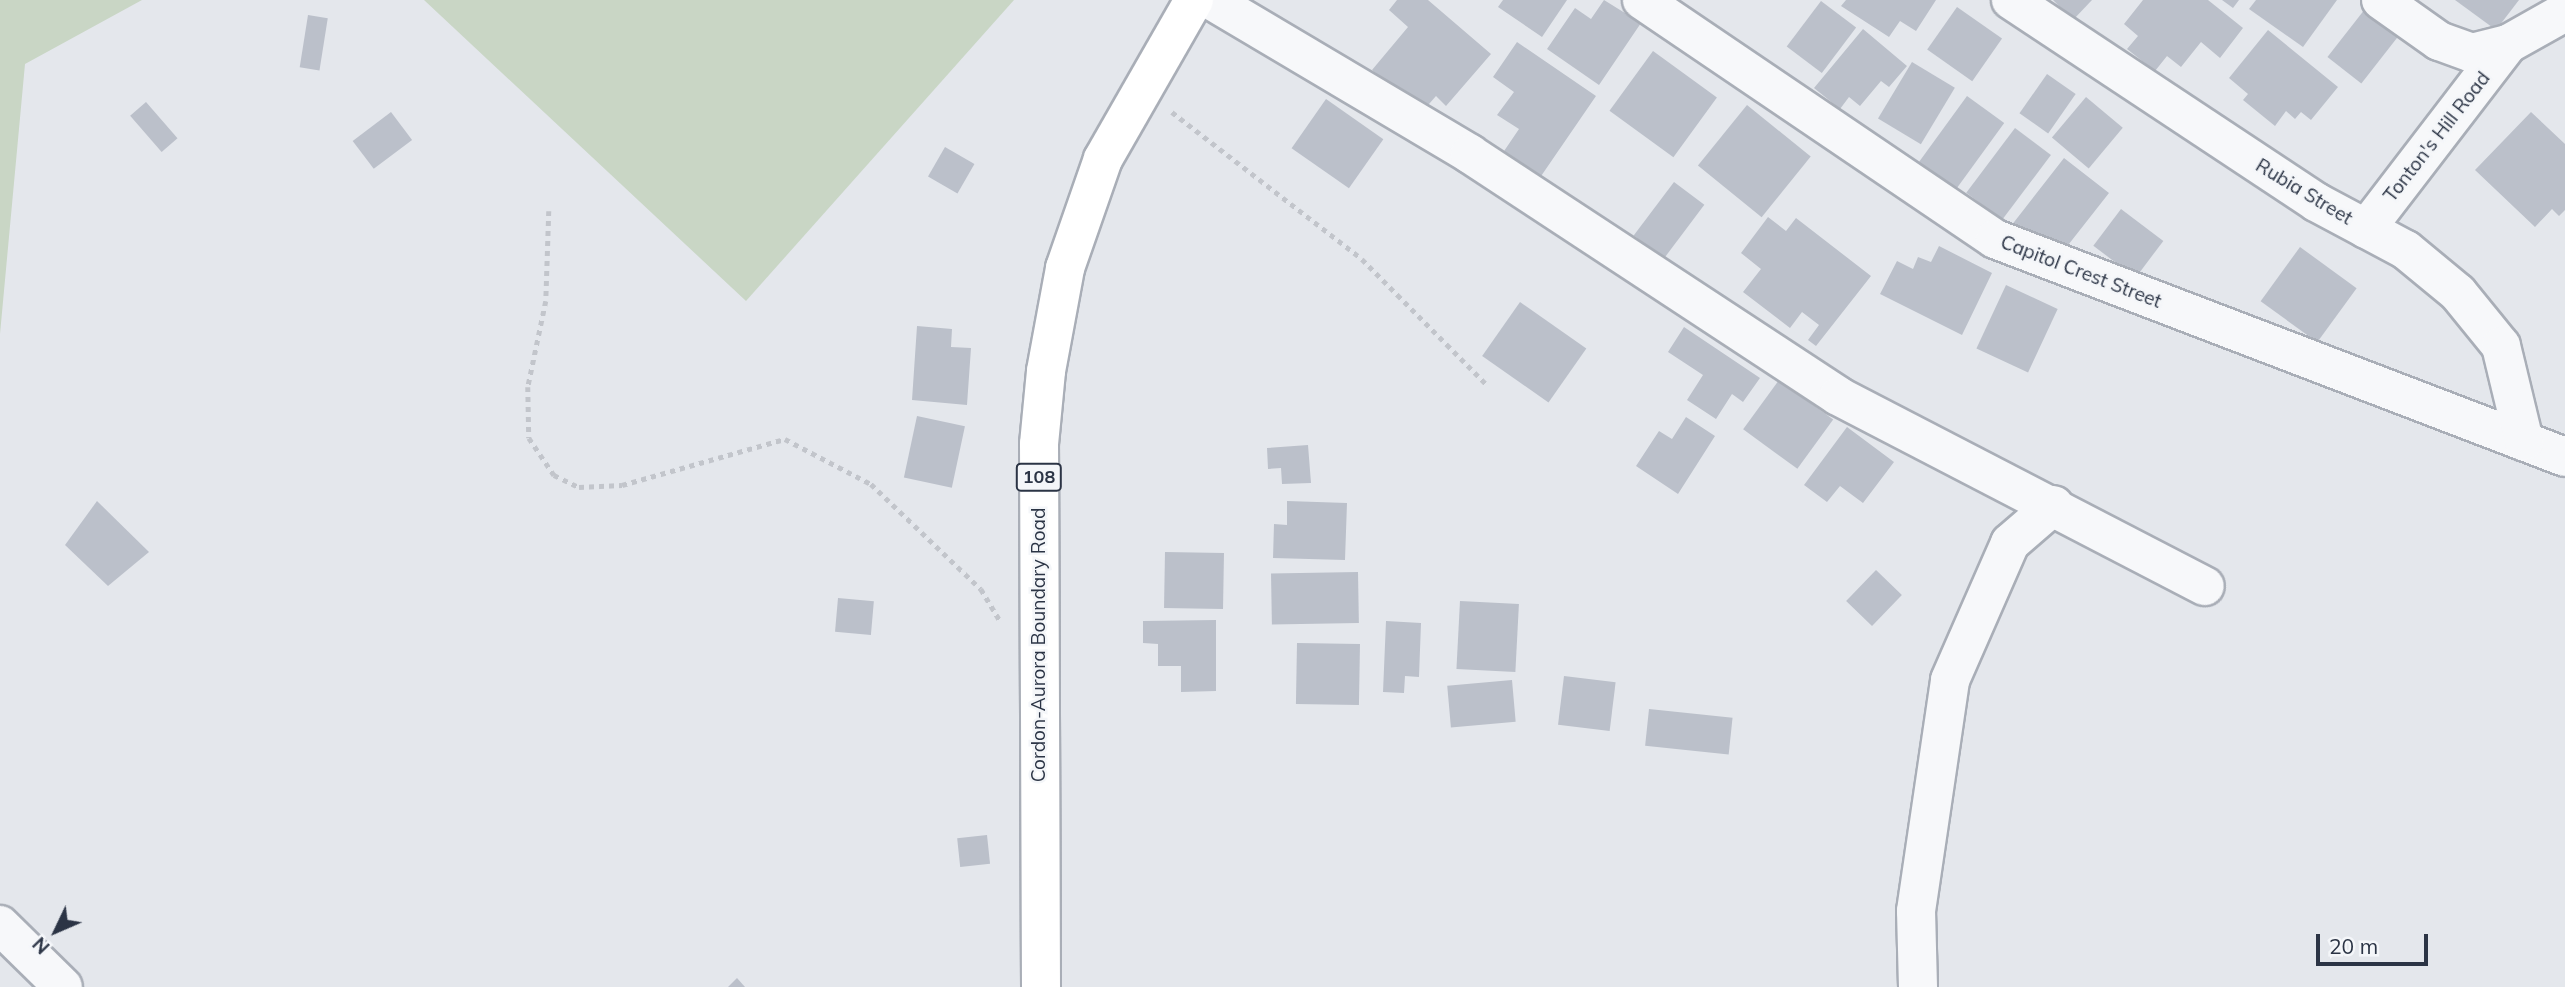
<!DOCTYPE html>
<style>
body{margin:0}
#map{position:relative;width:2565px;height:987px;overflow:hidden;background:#e4e7ec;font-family:Mulish,sans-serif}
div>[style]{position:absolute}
.green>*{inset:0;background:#c9d6c5}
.building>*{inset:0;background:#bbc0ca;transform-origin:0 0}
.path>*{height:4.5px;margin-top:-2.25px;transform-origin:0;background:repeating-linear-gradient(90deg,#c2c5cb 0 5px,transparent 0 10px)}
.roads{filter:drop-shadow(2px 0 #a9aeb7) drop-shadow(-2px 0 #a9aeb7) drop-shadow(0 2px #a9aeb7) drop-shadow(0 -2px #a9aeb7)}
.minor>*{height:38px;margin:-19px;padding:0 19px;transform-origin:19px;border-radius:19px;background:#f7f8fa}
.major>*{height:38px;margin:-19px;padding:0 19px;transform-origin:19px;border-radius:19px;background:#fff}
span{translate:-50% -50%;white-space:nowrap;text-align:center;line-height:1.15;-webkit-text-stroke:5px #f4f6f9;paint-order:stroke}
.shield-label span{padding:2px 5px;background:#f4f6f9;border:2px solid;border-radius:5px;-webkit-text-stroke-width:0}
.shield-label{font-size:18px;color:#2b3445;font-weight:700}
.street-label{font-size:19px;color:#2b3445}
.north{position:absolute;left:21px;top:896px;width:70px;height:70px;-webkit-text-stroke:5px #f4f6f9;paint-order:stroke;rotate:226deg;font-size:19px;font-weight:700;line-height:28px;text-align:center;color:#2b3445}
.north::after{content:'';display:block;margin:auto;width:24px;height:32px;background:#2b3445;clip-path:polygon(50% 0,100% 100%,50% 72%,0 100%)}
.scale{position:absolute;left:2316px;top:934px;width:112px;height:32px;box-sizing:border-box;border:4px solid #2b3445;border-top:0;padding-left:9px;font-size:21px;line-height:24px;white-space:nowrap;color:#2b3445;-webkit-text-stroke:5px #f4f6f9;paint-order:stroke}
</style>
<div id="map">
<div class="green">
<i style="clip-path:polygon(0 0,142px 0,25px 64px,0 334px)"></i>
<i style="clip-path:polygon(424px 0,1014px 0,746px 301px)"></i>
</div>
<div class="building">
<i style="clip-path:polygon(1397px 0,1428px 0,1491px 54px,1446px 106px,1436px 96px,1422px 112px,1372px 70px,1408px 27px,1389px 10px)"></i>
<i style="clip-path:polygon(1503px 0,1567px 0,1542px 37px,1498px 7px)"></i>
<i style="clip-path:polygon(1604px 0,1641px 23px,1599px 85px,1547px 49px,1575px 8px,1591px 19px)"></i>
<i style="clip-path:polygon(1846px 0,1936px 0,1916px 31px,1900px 21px,1889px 37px,1841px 6px)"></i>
<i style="clip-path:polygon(2053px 0,2092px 0,2073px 20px)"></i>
<i style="clip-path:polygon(2143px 0,2208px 0,2243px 28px,2220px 58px,2201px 42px,2181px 67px,2167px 56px,2155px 71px,2127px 49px,2138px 36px,2124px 24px)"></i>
<i style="clip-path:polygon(2222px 0,2239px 0,2233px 8px)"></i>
<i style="clip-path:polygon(2256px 0,2337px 0,2303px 47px,2249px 9px)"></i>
<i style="clip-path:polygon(2455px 0,2519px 0,2496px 30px)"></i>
<i style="left:1821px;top:1px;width:44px;height:57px;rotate:37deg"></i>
<i style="left:1957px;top:7px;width:55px;height:52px;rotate:35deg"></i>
<i style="left:2365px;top:9px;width:43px;height:61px;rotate:38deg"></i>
<i style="left:308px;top:15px;width:20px;height:53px;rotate:9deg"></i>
<i style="clip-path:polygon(1863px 29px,1907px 66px,1889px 87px,1881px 81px,1860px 106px,1849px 97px,1840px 109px,1814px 88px)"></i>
<i style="clip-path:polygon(2268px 30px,2338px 87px,2311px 120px,2301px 112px,2295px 119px,2286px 111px,2275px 126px,2243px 100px,2248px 94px,2229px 78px)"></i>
<i style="clip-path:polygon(1517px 42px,1596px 96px,1537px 182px,1500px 157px,1519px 129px,1497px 115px,1514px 92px,1493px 77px)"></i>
<i style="left:1653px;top:51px;width:79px;height:74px;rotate:36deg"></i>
<i style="left:1912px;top:62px;width:50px;height:66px;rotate:31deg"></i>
<i style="left:2047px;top:74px;width:35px;height:48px;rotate:35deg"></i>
<i style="left:1967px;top:96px;width:46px;height:86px;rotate:36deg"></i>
<i style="left:2086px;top:97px;width:48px;height:53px;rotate:40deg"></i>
<i style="left:1326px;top:99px;width:70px;height:60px;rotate:35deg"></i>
<i style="left:146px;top:102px;width:48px;height:21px;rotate:49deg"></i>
<i style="left:1747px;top:105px;width:82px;height:78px;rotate:39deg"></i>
<i style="left:391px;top:112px;width:35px;height:48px;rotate:53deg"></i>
<i style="clip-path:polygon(2531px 112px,2565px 144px,2565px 210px,2559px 216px,2552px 209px,2535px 227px,2475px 170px)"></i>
<i style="left:2015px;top:128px;width:45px;height:81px;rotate:37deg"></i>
<i style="left:945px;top:147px;width:34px;height:34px;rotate:30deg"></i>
<i style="clip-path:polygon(2064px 158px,2109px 193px,2065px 249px,2049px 237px,2040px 249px,2011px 226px)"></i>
<i style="left:1674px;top:182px;width:38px;height:67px;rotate:37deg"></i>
<i style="left:2121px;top:209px;width:53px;height:46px;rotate:37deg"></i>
<i style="clip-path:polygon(1768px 217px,1786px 231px,1796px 218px,1871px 276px,1816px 346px,1808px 340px,1819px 325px,1802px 312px,1790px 328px,1743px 292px,1761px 269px,1741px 253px)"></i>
<i style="clip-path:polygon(1939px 246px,1992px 273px,1962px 335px,1880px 294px,1897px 261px,1913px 269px,1918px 257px,1931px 262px)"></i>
<i style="left:2300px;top:247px;width:70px;height:67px;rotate:36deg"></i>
<i style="left:2006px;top:285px;width:57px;height:70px;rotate:25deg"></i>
<i style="left:1520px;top:302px;width:81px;height:66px;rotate:35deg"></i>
<i style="clip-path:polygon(917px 326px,952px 329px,951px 347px,971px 348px,967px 405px,912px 400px)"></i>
<i style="clip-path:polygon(1684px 327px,1760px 378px,1743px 402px,1732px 394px,1716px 419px,1687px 400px,1703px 375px,1668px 352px)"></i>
<i style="left:1779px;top:380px;width:67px;height:61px;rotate:36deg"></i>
<i style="left:917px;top:416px;width:49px;height:63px;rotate:12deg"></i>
<i style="clip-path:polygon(1686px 417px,1715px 436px,1678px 494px,1636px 466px,1659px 431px,1672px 439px)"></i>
<i style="clip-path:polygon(1847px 427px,1894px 462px,1863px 503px,1840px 486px,1827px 502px,1804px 485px)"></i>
<i style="clip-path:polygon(1308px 445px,1311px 483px,1282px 484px,1281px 468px,1268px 469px,1267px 448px)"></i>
<i style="clip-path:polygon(97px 501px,149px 552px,108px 586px,65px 545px)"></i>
<i style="clip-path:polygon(1287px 501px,1347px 503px,1345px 560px,1273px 558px,1274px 524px,1287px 525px)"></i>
<i style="left:1165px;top:552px;width:59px;height:56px;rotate:1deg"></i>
<i style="left:1876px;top:570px;width:36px;height:43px;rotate:44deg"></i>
<i style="left:1358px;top:572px;width:51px;height:87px;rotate:89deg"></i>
<i style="left:838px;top:598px;width:36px;height:34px;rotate:5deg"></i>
<i style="left:1460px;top:601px;width:59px;height:68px;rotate:3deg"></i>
<i style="clip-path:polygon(1216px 620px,1216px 691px,1181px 692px,1181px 666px,1158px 666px,1158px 644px,1143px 643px,1143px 621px)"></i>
<i style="clip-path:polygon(1386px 621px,1421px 623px,1419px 677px,1405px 676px,1404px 693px,1383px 692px)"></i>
<i style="left:1297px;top:643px;width:63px;height:61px;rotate:1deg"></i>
<i style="left:1564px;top:676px;width:52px;height:49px;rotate:7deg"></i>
<i style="left:1512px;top:680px;width:42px;height:65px;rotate:85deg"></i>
<i style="left:1649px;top:709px;width:84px;height:37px;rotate:6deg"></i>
<i style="left:987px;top:835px;width:29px;height:30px;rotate:84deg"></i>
<i style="clip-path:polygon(737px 978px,745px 987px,728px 987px)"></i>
</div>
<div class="path">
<i style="left:1172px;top:112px;width:240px;rotate:37.7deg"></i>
<i style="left:1362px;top:259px;width:177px;rotate:45.2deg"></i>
<i style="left:549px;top:211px;width:90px;rotate:91.9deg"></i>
<i style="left:546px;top:301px;width:88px;rotate:101.8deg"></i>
<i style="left:528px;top:387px;width:51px;rotate:88.9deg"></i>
<i style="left:529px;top:438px;width:45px;rotate:56deg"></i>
<i style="left:554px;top:475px;width:28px;rotate:26deg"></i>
<i style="left:579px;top:487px;width:43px;rotate:-2.7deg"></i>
<i style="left:622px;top:485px;width:169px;rotate:-15.8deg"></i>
<i style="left:785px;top:439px;width:97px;rotate:27.6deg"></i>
<i style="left:871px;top:484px;width:152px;rotate:43.7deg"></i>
<i style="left:981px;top:589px;width:37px;rotate:59deg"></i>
</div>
<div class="roads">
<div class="minor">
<i style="left:1211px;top:0;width:301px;rotate:30.7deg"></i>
<i style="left:1470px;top:154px;width:440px;rotate:33.3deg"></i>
<i style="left:1838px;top:396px;width:413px;rotate:27.4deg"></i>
<i style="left:1642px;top:0;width:426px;rotate:34.1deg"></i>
<i style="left:1995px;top:239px;width:610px;rotate:20.93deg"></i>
<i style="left:2011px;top:0;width:366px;rotate:33.5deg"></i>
<i style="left:2316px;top:202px;width:102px;rotate:28.1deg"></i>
<i style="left:2406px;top:250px;width:67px;rotate:39.6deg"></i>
<i style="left:2458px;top:293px;width:68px;rotate:50.9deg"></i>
<i style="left:2501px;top:346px;width:98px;rotate:76.4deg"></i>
<i style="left:2381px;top:0;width:71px;rotate:35.3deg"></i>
<i style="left:2439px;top:41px;width:35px;rotate:20deg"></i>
<i style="left:2472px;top:53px;width:37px;rotate:-14deg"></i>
<i style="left:2508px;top:44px;width:65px;rotate:-29.3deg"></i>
<i style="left:2366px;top:229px;width:233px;rotate:-52.5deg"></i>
<i style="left:0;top:925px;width:88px;rotate:44.5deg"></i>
<i style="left:1918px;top:987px;width:76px;rotate:-91.5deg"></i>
<i style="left:1916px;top:911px;width:233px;rotate:-81.6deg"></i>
<i style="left:1950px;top:680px;width:150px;rotate:-66.3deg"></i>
<i style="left:2010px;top:543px;width:58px;rotate:-40.8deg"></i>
</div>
<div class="major">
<i style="left:1041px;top:987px;width:543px;rotate:-90.21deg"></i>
<i style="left:1039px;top:444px;width:73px;rotate:-84.5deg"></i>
<i style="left:1046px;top:371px;width:105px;rotate:-79.5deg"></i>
<i style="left:1065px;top:268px;width:115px;rotate:-70.8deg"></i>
<i style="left:1103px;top:159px;width:183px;rotate:-60.2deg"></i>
</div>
</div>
<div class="shield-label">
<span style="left:1039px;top:477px">108</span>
</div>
<div class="street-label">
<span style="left:2437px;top:137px;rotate:-52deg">Tonton's Hill Road</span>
<span style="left:2304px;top:192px;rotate:31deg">Rubia Street</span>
<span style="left:2081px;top:272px;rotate:21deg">Capitol Crest Street</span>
<span style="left:1039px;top:645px;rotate:-90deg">Cordon-Aurora Boundary Road</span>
</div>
<div class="north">N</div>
<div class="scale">20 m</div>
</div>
